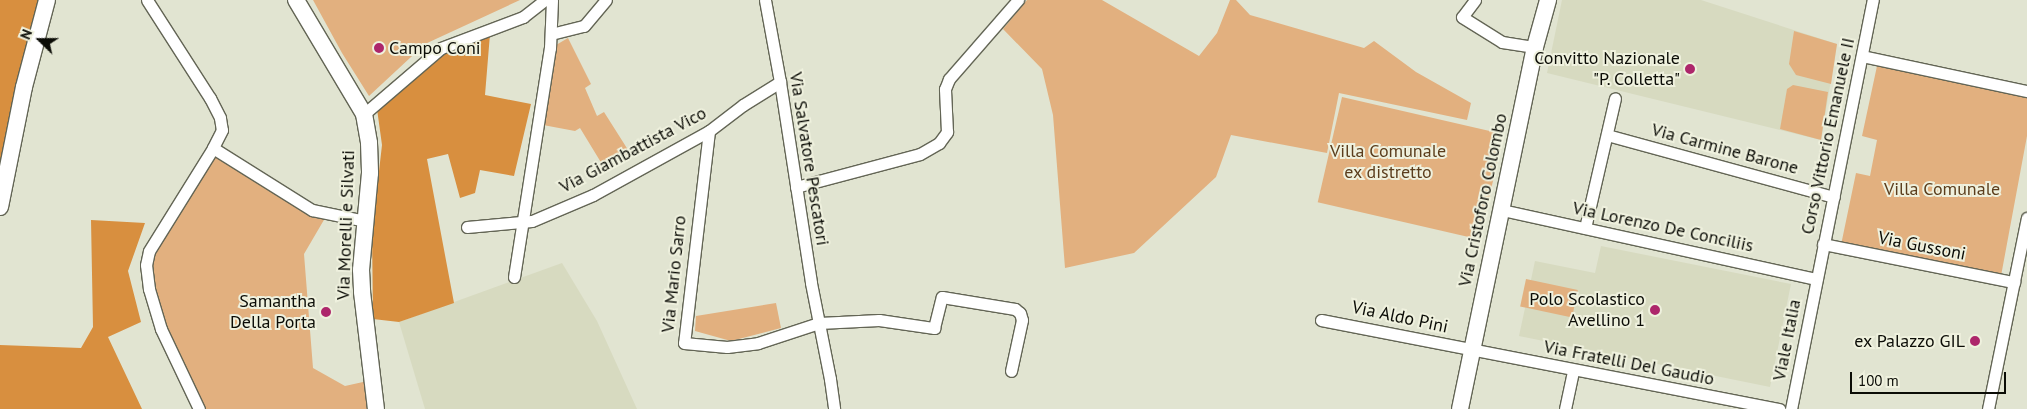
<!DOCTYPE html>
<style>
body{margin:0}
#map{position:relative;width:2027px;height:409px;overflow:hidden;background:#e1e4d1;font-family:"PT Sans",sans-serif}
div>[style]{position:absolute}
.built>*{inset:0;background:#d7dac0}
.green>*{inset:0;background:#e2b07f;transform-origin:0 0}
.forest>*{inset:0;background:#d88f3f}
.roads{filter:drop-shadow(1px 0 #636555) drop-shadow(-1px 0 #636555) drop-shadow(0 1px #636555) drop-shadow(0 -1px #636555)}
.street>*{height:11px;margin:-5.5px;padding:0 5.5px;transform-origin:5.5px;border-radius:5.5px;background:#fff}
.secondary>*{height:16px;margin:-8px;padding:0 8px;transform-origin:8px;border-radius:8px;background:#fff}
.dots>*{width:14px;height:14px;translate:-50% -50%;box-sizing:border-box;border:2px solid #eff1de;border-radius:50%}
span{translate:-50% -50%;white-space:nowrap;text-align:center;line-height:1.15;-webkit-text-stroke:4px #eff1de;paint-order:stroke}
.poi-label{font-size:18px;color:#0b0c06}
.left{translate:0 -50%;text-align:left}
.right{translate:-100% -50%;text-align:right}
.street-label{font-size:18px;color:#0b0c06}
.park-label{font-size:18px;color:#5b3d1c}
.north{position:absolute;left:15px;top:15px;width:50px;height:50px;-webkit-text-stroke:4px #eff1de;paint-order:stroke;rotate:292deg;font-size:14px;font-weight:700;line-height:20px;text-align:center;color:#0b0c06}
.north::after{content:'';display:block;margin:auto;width:18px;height:22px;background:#0b0c06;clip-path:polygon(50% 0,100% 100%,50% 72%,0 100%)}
.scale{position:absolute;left:1850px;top:372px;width:156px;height:22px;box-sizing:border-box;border:2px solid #0b0c06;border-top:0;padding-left:6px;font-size:15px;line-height:18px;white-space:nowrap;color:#0b0c06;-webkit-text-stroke:4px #eff1de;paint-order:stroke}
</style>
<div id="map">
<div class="built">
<i style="clip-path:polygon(1562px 0,1701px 0,1837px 44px,1821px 140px,1547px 73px)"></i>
<i style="clip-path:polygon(1601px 246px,1791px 284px,1770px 387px,1519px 336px,1535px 261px,1595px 273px)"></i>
<i style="clip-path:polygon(562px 263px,597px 321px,637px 409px,425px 409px,399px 322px)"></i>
</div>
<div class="green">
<i style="clip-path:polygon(313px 0,520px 0,425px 44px,369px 96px,342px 53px)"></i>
<i style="clip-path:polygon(1027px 0,1102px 0,1199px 56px,1217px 33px,1230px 0,1236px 0,1250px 15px,1364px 48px,1374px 41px,1416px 72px,1471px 103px,1467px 120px,1339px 93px,1327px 153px,1231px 135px,1216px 177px,1134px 253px,1065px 268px,1053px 115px,1042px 69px,1003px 29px)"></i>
<i style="clip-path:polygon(1794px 31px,1837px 44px,1831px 84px,1796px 75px,1789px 64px)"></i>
<i style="clip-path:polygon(568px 38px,591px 84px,585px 88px,597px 116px,604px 112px,630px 153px,605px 169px,580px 128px,575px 131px,543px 125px,556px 45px)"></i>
<i style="clip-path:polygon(1877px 66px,2027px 97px,2027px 136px,2001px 276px,1841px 245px,1856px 173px,1870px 176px,1877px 140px,1862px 136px)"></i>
<i style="clip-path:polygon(1793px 85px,1828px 92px,1821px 140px,1780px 129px,1787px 89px)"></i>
<i style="left:1342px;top:97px;width:166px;height:108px;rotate:13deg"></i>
<i style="clip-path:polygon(213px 148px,328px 213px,304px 254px,313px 368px,345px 386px,372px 380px,376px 409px,199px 409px,149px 289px,149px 251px)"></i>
<i style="left:1526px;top:279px;width:53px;height:28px;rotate:12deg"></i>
<i style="clip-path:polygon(776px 303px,781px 328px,731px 341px,695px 331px,696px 316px)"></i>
</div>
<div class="forest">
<i style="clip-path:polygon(0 0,43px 0,11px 107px,0 166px)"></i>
<i style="clip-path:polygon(490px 34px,485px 95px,531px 104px,514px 176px,480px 170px,475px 193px,460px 198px,448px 154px,427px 159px,454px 303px,399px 322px,373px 319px,372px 232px,382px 145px,377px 109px,443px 49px)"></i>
<i style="clip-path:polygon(91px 220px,145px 223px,128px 271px,141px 322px,108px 337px,142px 409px,0 409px,0 345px,81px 348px,93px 327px)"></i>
</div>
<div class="roads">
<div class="street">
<i style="left:147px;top:0;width:117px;rotate:57.3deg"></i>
<i style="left:210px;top:98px;width:22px;rotate:63deg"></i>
<i style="left:220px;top:118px;width:12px;rotate:81deg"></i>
<i style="left:222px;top:130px;width:20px;rotate:117deg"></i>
<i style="left:213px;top:148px;width:117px;rotate:32.1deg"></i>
<i style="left:312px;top:210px;width:54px;rotate:11.7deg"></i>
<i style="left:765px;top:0;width:83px;rotate:79.6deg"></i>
<i style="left:780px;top:82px;width:203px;rotate:81.2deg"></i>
<i style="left:811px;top:283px;width:98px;rotate:78.8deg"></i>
<i style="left:830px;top:379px;width:30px;rotate:82deg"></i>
<i style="left:1475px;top:0;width:21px;rotate:127deg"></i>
<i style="left:1462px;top:17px;width:47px;rotate:32deg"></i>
<i style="left:1502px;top:42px;width:33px;rotate:9deg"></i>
<i style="left:551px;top:34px;width:34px;rotate:-14deg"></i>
<i style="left:584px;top:26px;width:34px;rotate:-50deg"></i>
<i style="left:1862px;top:56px;width:169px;rotate:12deg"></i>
<i style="left:364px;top:114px;width:101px;rotate:-40.6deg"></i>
<i style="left:441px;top:48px;width:88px;rotate:-20.7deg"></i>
<i style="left:523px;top:17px;width:28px;rotate:-38deg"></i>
<i style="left:709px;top:131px;width:213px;rotate:96.7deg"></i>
<i style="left:684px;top:343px;width:43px;rotate:5.3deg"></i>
<i style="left:727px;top:347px;width:31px;rotate:-7deg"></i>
<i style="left:758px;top:343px;width:64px;rotate:-18.2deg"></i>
<i style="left:819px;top:323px;width:60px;rotate:-2.9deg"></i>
<i style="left:879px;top:320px;width:56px;rotate:8.3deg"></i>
<i style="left:934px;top:328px;width:32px;rotate:-76deg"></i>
<i style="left:942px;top:297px;width:74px;rotate:9.3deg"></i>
<i style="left:1015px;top:309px;width:6px;rotate:39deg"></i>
<i style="left:1020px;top:313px;width:7px;rotate:74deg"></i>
<i style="left:1022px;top:320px;width:52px;rotate:102.2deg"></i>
<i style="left:1607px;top:135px;width:235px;rotate:15.3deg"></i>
<i style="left:796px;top:187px;width:128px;rotate:-14.9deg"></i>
<i style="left:920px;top:154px;width:22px;rotate:-30deg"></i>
<i style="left:939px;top:143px;width:14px;rotate:-54deg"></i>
<i style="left:947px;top:132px;width:43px;rotate:-92.7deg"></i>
<i style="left:945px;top:89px;width:11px;rotate:-68deg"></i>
<i style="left:949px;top:79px;width:105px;rotate:-48.9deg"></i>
<i style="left:1502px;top:210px;width:322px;rotate:12.4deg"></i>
<i style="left:467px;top:227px;width:65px;rotate:-5.3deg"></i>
<i style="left:532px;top:221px;width:66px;rotate:-23.1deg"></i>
<i style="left:593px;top:195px;width:132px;rotate:-28.9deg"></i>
<i style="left:709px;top:131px;width:43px;rotate:-37.4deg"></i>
<i style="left:743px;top:105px;width:44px;rotate:-31.9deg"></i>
<i style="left:1585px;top:228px;width:133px;rotate:-77deg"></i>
<i style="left:1823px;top:244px;width:195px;rotate:11.3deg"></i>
<i style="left:514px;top:277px;width:232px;rotate:-81.1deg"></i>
<i style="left:550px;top:48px;width:48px;rotate:-87.6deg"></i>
<i style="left:1321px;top:320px;width:467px;rotate:11deg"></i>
<i style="left:199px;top:409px;width:89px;rotate:-115.4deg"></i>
<i style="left:161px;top:329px;width:42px;rotate:-106.7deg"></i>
<i style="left:149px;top:289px;width:24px;rotate:-97deg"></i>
<i style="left:146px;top:265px;width:14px;rotate:-78deg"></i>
<i style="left:149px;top:251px;width:121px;rotate:-58.1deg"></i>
<i style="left:1565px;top:409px;width:40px;rotate:-78deg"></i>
<i style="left:1791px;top:409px;width:417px;rotate:-78.7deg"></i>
<i style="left:1988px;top:409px;width:195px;rotate:-78.5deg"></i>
</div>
<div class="secondary">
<i style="left:296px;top:0;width:133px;rotate:59.2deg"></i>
<i style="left:364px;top:114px;width:29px;rotate:80deg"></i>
<i style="left:369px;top:143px;width:30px;rotate:88deg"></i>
<i style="left:370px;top:173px;width:97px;rotate:95.3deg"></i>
<i style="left:361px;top:270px;width:22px;rotate:87deg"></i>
<i style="left:362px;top:292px;width:118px;rotate:83.2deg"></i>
<i style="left:0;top:207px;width:122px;rotate:-78.7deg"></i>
<i style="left:24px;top:87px;width:90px;rotate:-75.2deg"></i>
<i style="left:1460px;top:409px;width:370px;rotate:-78.3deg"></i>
<i style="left:1535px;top:47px;width:49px;rotate:-74.5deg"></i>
</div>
</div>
<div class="dots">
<i style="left:379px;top:48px;background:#ad266b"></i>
<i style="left:1690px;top:69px;background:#ad266b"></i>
<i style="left:1655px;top:310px;background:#ad266b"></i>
<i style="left:326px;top:312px;background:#ad266b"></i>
<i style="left:1975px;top:341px;background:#ad266b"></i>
</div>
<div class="poi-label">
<span class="left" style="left:389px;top:48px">Campo Coni</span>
<span class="right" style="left:1680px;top:69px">Convitto Nazionale<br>"P. Colletta"</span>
<span class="right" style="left:1645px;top:310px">Polo Scolastico<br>Avellino 1</span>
<span class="right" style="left:316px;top:312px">Samantha<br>Della Porta</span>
<span class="right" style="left:1965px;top:341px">ex Palazzo GIL</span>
</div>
<div class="street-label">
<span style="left:1828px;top:136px;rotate:-78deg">Corso Vittorio Emanuele II</span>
<span style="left:1725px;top:149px;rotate:15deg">Via Carmine Barone</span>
<span style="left:633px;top:150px;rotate:-28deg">Via Giambattista Vico</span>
<span style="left:809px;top:159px;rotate:81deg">Via Salvatore Pescatori</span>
<span style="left:1483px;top:200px;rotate:-78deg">Via Cristoforo Colombo</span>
<span style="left:346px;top:225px;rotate:-88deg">Via Morelli e Silvati</span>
<span style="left:1663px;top:227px;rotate:12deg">Via Lorenzo De Conciliis</span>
<span style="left:1922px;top:246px;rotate:11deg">Via Gussoni</span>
<span style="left:674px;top:274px;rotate:-84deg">Via Mario Sarro</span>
<span style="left:1400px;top:317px;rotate:12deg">Via Aldo Pini</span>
<span style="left:1787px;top:340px;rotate:-79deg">Viale Italia</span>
<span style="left:1629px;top:363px;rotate:11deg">Via Fratelli Del Gaudio</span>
</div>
<div class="park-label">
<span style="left:1388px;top:162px">Villa Comunale<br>ex distretto</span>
<span style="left:1942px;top:189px">Villa Comunale</span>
</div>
<div class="north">N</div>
<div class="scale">100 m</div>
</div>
